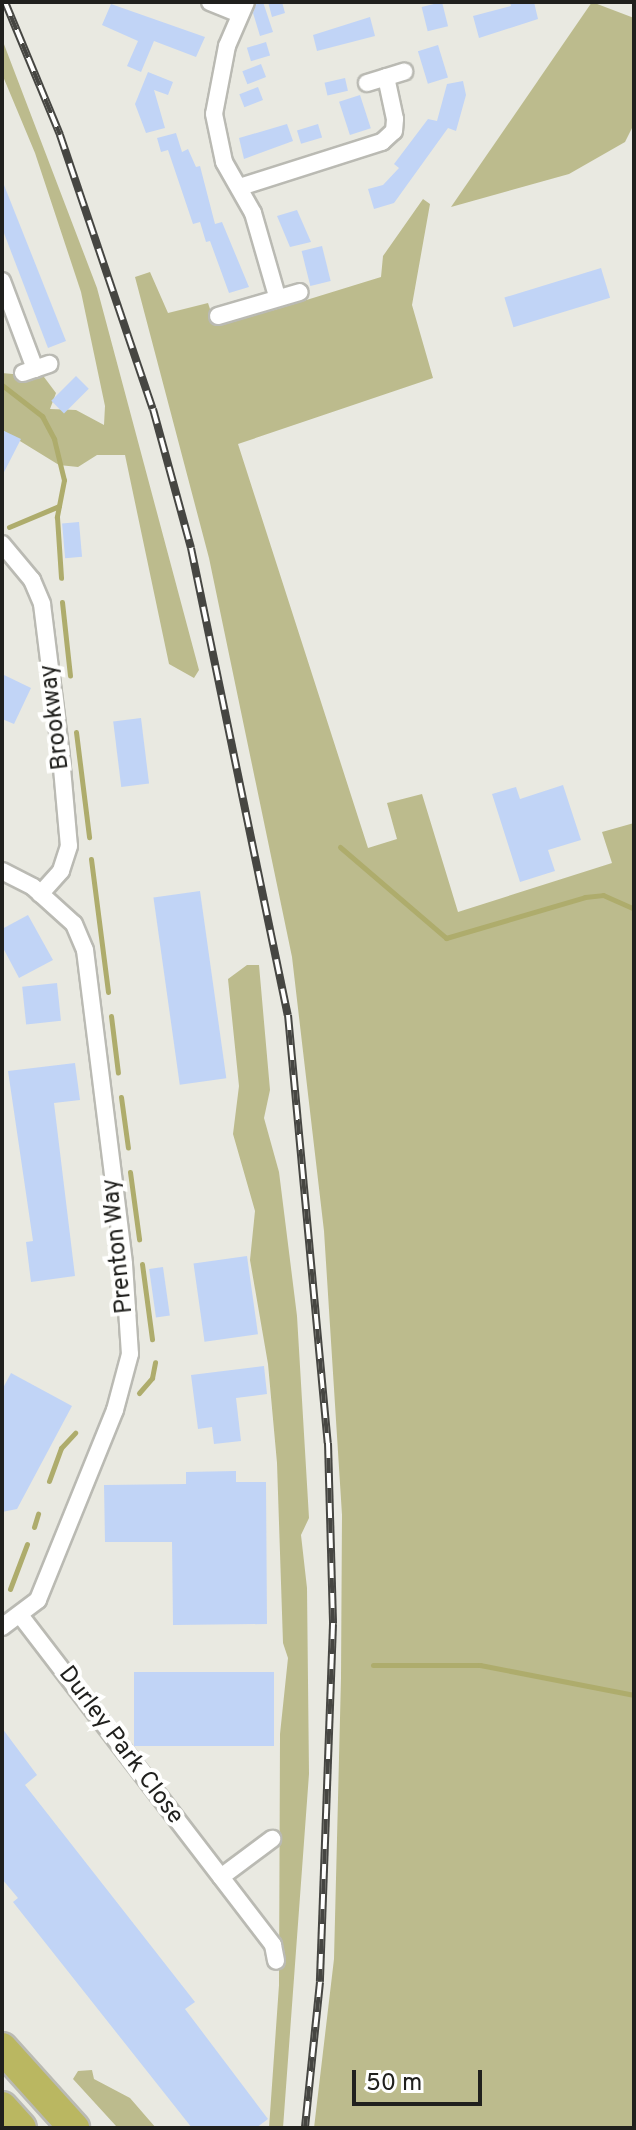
<!DOCTYPE html>
<style>
body{margin:0}
#map{position:relative;width:636px;height:2130px;overflow:hidden;background:#e9e9e1;font-family:Overpass,sans-serif}
div>[style]{position:absolute}
.green>*{inset:0;background:#bcbb8d}
.stream>*{height:5px;margin:-2.5px;padding:0 2.5px;transform-origin:2.5px;border-radius:2.5px;background:#aeac6c}
.building>*{inset:0;background:#c1d4f6;transform-origin:0 0}
.roads{filter:drop-shadow(2px 0 #babab3) drop-shadow(-2px 0 #babab3) drop-shadow(0 2px #babab3) drop-shadow(0 -2px #babab3)}
.minor>*{height:16px;margin:-8px;padding:0 8px;transform-origin:8px;border-radius:8px;background:#fff}
.motorway>*{height:30px;margin:-15px;padding:0 15px;transform-origin:15px;border-radius:15px;background:#bab761}
.rail>*{height:8px;margin-top:-4px;transform-origin:0;background:repeating-linear-gradient(90deg,#fffffe 0 15px,#464642 0 30px);box-sizing:border-box;border-block:2px solid #464642}
span{translate:-50% -50%;white-space:nowrap;text-align:center;line-height:1.15;-webkit-text-stroke:8px #fffffe;paint-order:stroke}
.street-label{font-size:24px;color:#20201d}
.frame{position:absolute;inset:0;border:4px solid #20201d;pointer-events:none}
.scale{position:absolute;left:352px;top:2070px;width:130px;height:36px;box-sizing:border-box;border:4px solid #20201d;border-top:0;padding-left:10px;font-size:24px;line-height:28px;white-space:nowrap;color:#20201d;-webkit-text-stroke:6px #fffffe;paint-order:stroke}
</style>
<div id="map">
<div class="green">
<i style="clip-path:polygon(592px 2px,634px 18px,634px 124px,625px 142px,569px 174px,451px 207px)"></i>
<i style="clip-path:polygon(2px 39px,97px 288px,199px 670px,194px 678px,169px 664px,125px 455px,97px 455px,78px 467px,59px 465px,2px 430px,2px 373px,44px 377px,56px 393px,50px 409px,76px 410px,104px 425px,105px 406px,81px 292px,35px 153px,2px 74px)"></i>
<i style="clip-path:polygon(423px 199px,430px 204px,412px 305px,433px 378px,238px 444px,368px 848px,397px 839px,387px 803px,422px 794px,458px 912px,612px 863px,602px 832px,634px 823px,634px 2128px,314px 2128px,334px 1959px,341px 1678px,342px 1515px,324px 1231px,292px 957px,209px 558px,135px 277px,150px 272px,168px 313px,208px 303px,215px 324px,274px 310px,381px 277px,383px 256px)"></i>
<i style="clip-path:polygon(247px 965px,259px 965px,270px 1090px,264px 1118px,279px 1172px,297px 1316px,309px 1518px,301px 1535px,307px 1588px,309px 1774px,283px 2128px,269px 2128px,279px 1985px,280px 1734px,288px 1658px,283px 1643px,277px 1463px,268px 1364px,250px 1260px,255px 1211px,233px 1134px,239px 1086px,228px 979px)"></i>
<i style="clip-path:polygon(92px 2070px,94px 2079px,130px 2098px,156px 2128px,116px 2126px,73px 2079px,78px 2071px)"></i>
</div>
<div class="stream">
<i style="left:2px;top:385px;width:51px;rotate:37.8deg"></i>
<i style="left:42px;top:416px;width:26px;rotate:62deg"></i>
<i style="left:54px;top:439px;width:42px;rotate:76.3deg"></i>
<i style="left:64px;top:480px;width:38px;rotate:101deg"></i>
<i style="left:57px;top:517px;width:61px;rotate:86.2deg"></i>
<i style="left:9px;top:527px;width:54px;rotate:-22.8deg"></i>
<i style="left:62px;top:602px;width:74px;rotate:83.8deg"></i>
<i style="left:76px;top:732px;width:106px;rotate:82.9deg"></i>
<i style="left:340px;top:847px;width:140px;rotate:40.6deg"></i>
<i style="left:446px;top:938px;width:145px;rotate:-16.4deg"></i>
<i style="left:585px;top:897px;width:18px;rotate:-6deg"></i>
<i style="left:603px;top:895px;width:34px;rotate:24deg"></i>
<i style="left:91px;top:859px;width:134px;rotate:82.7deg"></i>
<i style="left:111px;top:1016px;width:57px;rotate:83deg"></i>
<i style="left:121px;top:1097px;width:51px;rotate:82.2deg"></i>
<i style="left:130px;top:1172px;width:68px;rotate:82.3deg"></i>
<i style="left:142px;top:1264px;width:76px;rotate:82.4deg"></i>
<i style="left:139px;top:1393px;width:20px;rotate:-49deg"></i>
<i style="left:152px;top:1378px;width:16px;rotate:-79deg"></i>
<i style="left:49px;top:1481px;width:35px;rotate:-70deg"></i>
<i style="left:61px;top:1448px;width:21px;rotate:-47deg"></i>
<i style="left:34px;top:1527px;width:14px;rotate:-73deg"></i>
<i style="left:10px;top:1589px;width:48px;rotate:-69.3deg"></i>
<i style="left:373px;top:1665px;width:107px"></i>
<i style="left:480px;top:1665px;width:157px;rotate:11deg"></i>
</div>
<div class="building">
<i style="clip-path:polygon(257px 2px,263px 2px,273px 32px,260px 36px,253px 13px)"></i>
<i style="clip-path:polygon(268px 2px,282px 2px,285px 13px,272px 17px)"></i>
<i style="left:442px;top:2px;width:25px;height:21px;rotate:76deg"></i>
<i style="clip-path:polygon(510px 2px,534px 2px,538px 19px,479px 38px,473px 16px,511px 6px)"></i>
<i style="clip-path:polygon(111px 4px,205px 37px,196px 57px,154px 41px,141px 72px,127px 66px,138px 41px,102px 25px)"></i>
<i style="clip-path:polygon(370px 17px,375px 36px,317px 51px,313px 35px)"></i>
<i style="left:266px;top:42px;width:14px;height:20px;rotate:73deg"></i>
<i style="left:438px;top:45px;width:34px;height:21px;rotate:73deg"></i>
<i style="left:261px;top:64px;width:14px;height:20px;rotate:69deg"></i>
<i style="clip-path:polygon(148px 72px,173px 82px,168px 95px,154px 90px,165px 128px,146px 133px,135px 104px)"></i>
<i style="left:345px;top:78px;width:13px;height:21px;rotate:77deg"></i>
<i style="clip-path:polygon(463px 81px,466px 95px,456px 131px,448px 128px,394px 203px,374px 209px,368px 189px,383px 185px,399px 168px,394px 164px,428px 119px,437px 121px,447px 84px)"></i>
<i style="left:258px;top:87px;width:14px;height:20px;rotate:69deg"></i>
<i style="left:360px;top:95px;width:35px;height:22px;rotate:72deg"></i>
<i style="clip-path:polygon(287px 124px,293px 141px,244px 159px,239px 138px)"></i>
<i style="left:318px;top:124px;width:14px;height:22px;rotate:73deg"></i>
<i style="clip-path:polygon(176px 133px,182px 152px,188px 149px,196px 167px,200px 166px,215px 224px,222px 222px,249px 287px,229px 293px,210px 241px,206px 242px,200px 222px,193px 224px,168px 150px,161px 152px,157px 138px)"></i>
<i style="clip-path:polygon(2px 180px,66px 341px,48px 348px,2px 228px)"></i>
<i style="clip-path:polygon(297px 210px,311px 242px,290px 247px,277px 216px)"></i>
<i style="left:322px;top:246px;width:36px;height:21px;rotate:76deg"></i>
<i style="left:601px;top:268px;width:31px;height:101px;rotate:73deg"></i>
<i style="left:76px;top:376px;width:18px;height:35px;rotate:45deg"></i>
<i style="clip-path:polygon(2px 430px,21px 439px,2px 476px)"></i>
<i style="left:79px;top:522px;width:35px;height:17px;rotate:85deg"></i>
<i style="clip-path:polygon(2px 674px,31px 688px,14px 724px,2px 719px)"></i>
<i style="left:141px;top:718px;width:66px;height:28px;rotate:83deg"></i>
<i style="clip-path:polygon(563px 785px,581px 840px,548px 850px,555px 871px,520px 882px,492px 794px,516px 787px,520px 799px)"></i>
<i style="left:200px;top:891px;width:189px;height:47px;rotate:82deg"></i>
<i style="clip-path:polygon(28px 915px,53px 960px,19px 978px,2px 946px,2px 929px)"></i>
<i style="left:57px;top:983px;width:38px;height:35px;rotate:84deg"></i>
<i style="clip-path:polygon(75px 1063px,80px 1100px,54px 1103px,75px 1276px,31px 1282px,26px 1242px,33px 1241px,8px 1071px)"></i>
<i style="left:247px;top:1256px;width:79px;height:54px;rotate:82deg"></i>
<i style="left:163px;top:1267px;width:49px;height:14px;rotate:82deg"></i>
<i style="clip-path:polygon(264px 1366px,267px 1394px,236px 1398px,241px 1441px,214px 1444px,212px 1427px,198px 1429px,191px 1375px)"></i>
<i style="clip-path:polygon(11px 1373px,72px 1406px,17px 1509px,2px 1512px,2px 1390px)"></i>
<i style="clip-path:polygon(236px 1471px,236px 1482px,266px 1482px,267px 1624px,173px 1625px,172px 1542px,105px 1542px,104px 1485px,186px 1484px,186px 1472px)"></i>
<i style="left:134px;top:1672px;width:140px;height:74px"></i>
<i style="clip-path:polygon(2px 1728px,37px 1775px,25px 1785px,195px 2002px,185px 2009px,268px 2119px,256px 2128px,192px 2128px,13px 1902px,18px 1898px,2px 1879px)"></i>
</div>
<div class="roads">
<div class="minor">
<i style="left:210px;top:2px;width:32px;rotate:22deg"></i>
<i style="left:246px;top:2px;width:48px;rotate:113.4deg"></i>
<i style="left:227px;top:46px;width:69px;rotate:100.8deg"></i>
<i style="left:214px;top:114px;width:49px;rotate:78.2deg"></i>
<i style="left:224px;top:162px;width:59px;rotate:60.4deg"></i>
<i style="left:253px;top:213px;width:86px;rotate:73.9deg"></i>
<i style="left:367px;top:83px;width:39px;rotate:-17deg"></i>
<i style="left:240px;top:187px;width:149px;rotate:-17.6deg"></i>
<i style="left:382px;top:142px;width:16px;rotate:-43deg"></i>
<i style="left:394px;top:131px;width:12px;rotate:-85deg"></i>
<i style="left:395px;top:119px;width:43px;rotate:-102.1deg"></i>
<i style="left:2px;top:281px;width:94px;rotate:69.4deg"></i>
<i style="left:218px;top:316px;width:85px;rotate:-16.3deg"></i>
<i style="left:23px;top:373px;width:28px;rotate:-19deg"></i>
<i style="left:2px;top:544px;width:47px;rotate:50.2deg"></i>
<i style="left:32px;top:580px;width:26px;rotate:67deg"></i>
<i style="left:42px;top:604px;width:154px;rotate:82.9deg"></i>
<i style="left:61px;top:757px;width:89px;rotate:84.9deg"></i>
<i style="left:69px;top:846px;width:26px;rotate:108deg"></i>
<i style="left:61px;top:871px;width:31px;rotate:132deg"></i>
<i style="left:2px;top:871px;width:35px;rotate:27deg"></i>
<i style="left:33px;top:887px;width:55px;rotate:42.1deg"></i>
<i style="left:74px;top:924px;width:28px;rotate:67deg"></i>
<i style="left:85px;top:950px;width:316px;rotate:82.9deg"></i>
<i style="left:124px;top:1264px;width:90px;rotate:86.2deg"></i>
<i style="left:130px;top:1354px;width:58px;rotate:105deg"></i>
<i style="left:115px;top:1410px;width:205px;rotate:112.1deg"></i>
<i style="left:38px;top:1600px;width:45px;rotate:143.1deg"></i>
<i style="left:20px;top:1615px;width:416px;rotate:52.5deg"></i>
<i style="left:273px;top:1945px;width:16px;rotate:79deg"></i>
<i style="left:221px;top:1877px;width:64px;rotate:-36.7deg"></i>
</div>
<div class="motorway">
<i style="left:2px;top:2048px;width:108px;rotate:48deg"></i>
<i style="left:2px;top:2107px;width:28px;rotate:48deg"></i>
</div>
</div>
<div class="rail">
<i style="left:5px;top:2px;width:144px;rotate:67.5deg"></i>
<i style="left:60px;top:135px;width:289px;rotate:71.3deg"></i>
<i style="left:153px;top:409px;width:144px;rotate:74.7deg"></i>
<i style="left:191px;top:548px;width:477px;rotate:78.3deg"></i>
<i style="left:288px;top:1015px;width:430px;rotate:84.7deg"></i>
<i style="left:328px;top:1443px;width:181px;rotate:88.4deg"></i>
<i style="left:333px;top:1624px;width:358px;rotate:92.1deg"></i>
<i style="left:320px;top:1982px;width:147px;rotate:95.9deg"></i>
</div>
<div class="street-label">
<span style="left:56px;top:717px;rotate:-97deg">Brookway</span>
<span style="left:119px;top:1246px;rotate:-96deg">Prenton Way</span>
<span style="left:120px;top:1746px;rotate:53deg">Durley Park Close</span>
</div>
<div class="frame"></div>
<div class="scale">50 m</div>
</div>
